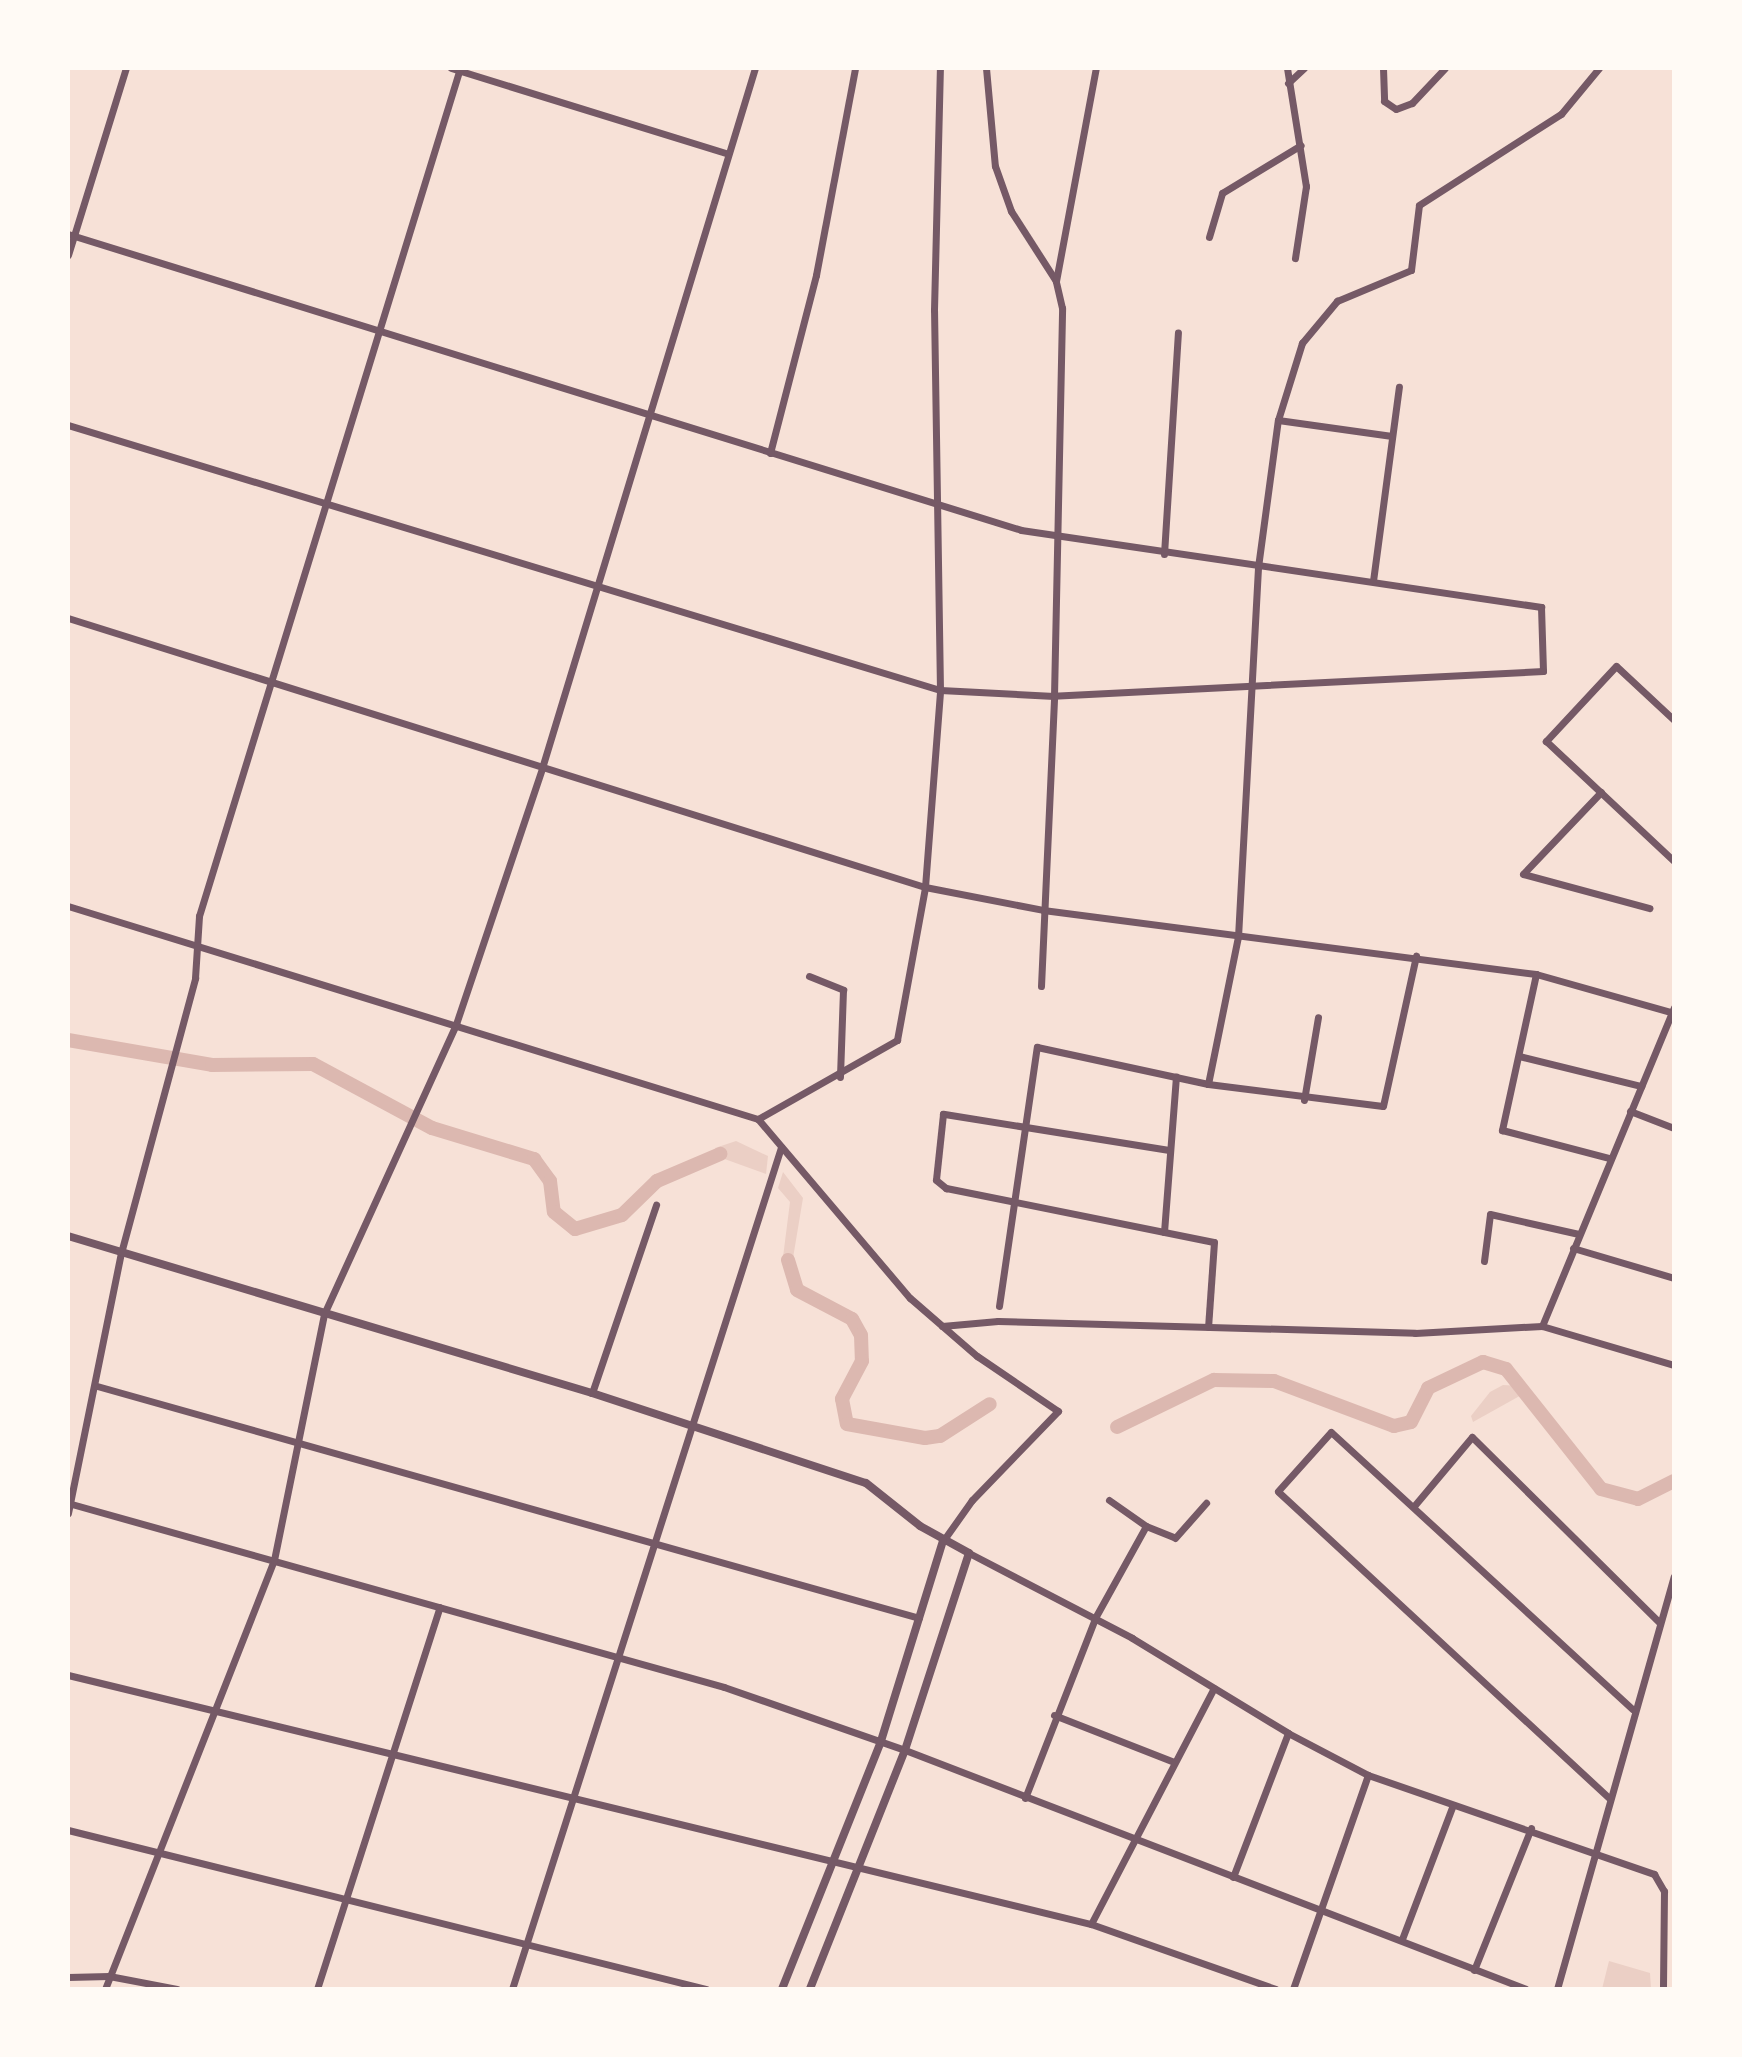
<!DOCTYPE html>
<style>
body{margin:0}
#map{position:relative;width:1742px;height:2057px;overflow:hidden;background:#f7e1d7;font-family:"Archivo Narrow",sans-serif}
div>[style]{position:absolute}
.green>*{inset:0;background:#ebcfc5}
.canal>*{height:14px;margin:-7px;padding:0 7px;transform-origin:7px;border-radius:7px;background:#dcb8b0}
.minor>*{height:7px;margin:-3.5px;padding:0 3.5px;transform-origin:3.5px;border-radius:3.5px;background:#755966}
.tertiary>*{height:8px;margin:-4px;padding:0 4px;transform-origin:4px;border-radius:4px;background:#755966}
span{translate:-50% -50%;white-space:nowrap;text-align:center;line-height:1.15;-webkit-text-stroke:7px #fffaf5;paint-order:stroke}
.frame{position:absolute;inset:0;border:70px solid #fffaf5;pointer-events:none}
</style>
<div id="map">
<div class="green">
<i style="clip-path:polygon(736px 1141px,768px 1156px,766px 1174px,719px 1157px,715px 1148px)"></i>
<i style="clip-path:polygon(783px 1172px,803px 1198px,793px 1258px,783px 1257px,790px 1202px,778px 1188px)"></i>
<i style="clip-path:polygon(1503px 1385px,1521px 1386px,1525px 1393px,1473px 1422px,1471px 1416px,1490px 1392px)"></i>
<i style="clip-path:polygon(1609px 1961px,1650px 1973px,1651px 1989px,1602px 1989px)"></i>
</div>
<div class="canal">
<i style="left:68px;top:1040px;width:146px;rotate:9.8deg"></i>
<i style="left:212px;top:1065px;width:101px;rotate:-0.6deg"></i>
<i style="left:313px;top:1064px;width:135px;rotate:28.3deg"></i>
<i style="left:432px;top:1128px;width:107px;rotate:16.9deg"></i>
<i style="left:534px;top:1159px;width:27px;rotate:54deg"></i>
<i style="left:550px;top:1181px;width:31px;rotate:83deg"></i>
<i style="left:554px;top:1212px;width:27px;rotate:39deg"></i>
<i style="left:575px;top:1229px;width:49px;rotate:-16.6deg"></i>
<i style="left:622px;top:1215px;width:49px;rotate:-44.2deg"></i>
<i style="left:657px;top:1181px;width:69px;rotate:-23.2deg"></i>
<i style="left:788px;top:1260px;width:31px;rotate:73deg"></i>
<i style="left:797px;top:1290px;width:62px;rotate:27.8deg"></i>
<i style="left:852px;top:1319px;width:18px;rotate:61deg"></i>
<i style="left:861px;top:1335px;width:26px;rotate:88deg"></i>
<i style="left:862px;top:1361px;width:43px;rotate:117.8deg"></i>
<i style="left:842px;top:1399px;width:25px;rotate:79deg"></i>
<i style="left:847px;top:1424px;width:79px;rotate:10.2deg"></i>
<i style="left:925px;top:1438px;width:15px;rotate:-8deg"></i>
<i style="left:940px;top:1436px;width:59px;rotate:-32.6deg"></i>
<i style="left:1117px;top:1427px;width:108px;rotate:-25.9deg"></i>
<i style="left:1214px;top:1380px;width:60px;rotate:1deg"></i>
<i style="left:1274px;top:1381px;width:128px;rotate:20.6deg"></i>
<i style="left:1394px;top:1426px;width:17px;rotate:-13deg"></i>
<i style="left:1411px;top:1422px;width:38px;rotate:-63deg"></i>
<i style="left:1428px;top:1388px;width:61px;rotate:-25.3deg"></i>
<i style="left:1483px;top:1362px;width:24px;rotate:17deg"></i>
<i style="left:1506px;top:1369px;width:153px;rotate:51.6deg"></i>
<i style="left:1601px;top:1489px;width:38px;rotate:15deg"></i>
<i style="left:1638px;top:1499px;width:40px;rotate:-26.6deg"></i>
</div>
<div class="minor">
<i style="left:451px;top:68px;width:290px;rotate:17.2deg"></i>
<i style="left:986px;top:68px;width:98px;rotate:84.8deg"></i>
<i style="left:995px;top:166px;width:48px;rotate:70.4deg"></i>
<i style="left:1011px;top:211px;width:83px;rotate:57.3deg"></i>
<i style="left:1287px;top:68px;width:120px;rotate:80.9deg"></i>
<i style="left:1306px;top:186px;width:73px;rotate:98.7deg"></i>
<i style="left:1383px;top:68px;width:33px;rotate:88deg"></i>
<i style="left:1384px;top:101px;width:14px;rotate:34deg"></i>
<i style="left:1396px;top:109px;width:17px;rotate:-21deg"></i>
<i style="left:1412px;top:103px;width:48px;rotate:-46.7deg"></i>
<i style="left:1288px;top:83px;width:22px;rotate:-43deg"></i>
<i style="left:68px;top:234px;width:998px;rotate:17.25deg"></i>
<i style="left:1021px;top:530px;width:526px;rotate:8.42deg"></i>
<i style="left:1541px;top:607px;width:64px;rotate:88.2deg"></i>
<i style="left:1543px;top:671px;width:490px;rotate:177.1deg"></i>
<i style="left:1054px;top:696px;width:114px;rotate:-177deg"></i>
<i style="left:940px;top:690px;width:911px;rotate:-163.1deg"></i>
<i style="left:1209px;top:237px;width:46px;rotate:-73.5deg"></i>
<i style="left:1222px;top:193px;width:92px;rotate:-31.3deg"></i>
<i style="left:68px;top:255px;width:196px;rotate:-72.8deg"></i>
<i style="left:1278px;top:420px;width:115px;rotate:8deg"></i>
<i style="left:770px;top:453px;width:184px;rotate:-75.5deg"></i>
<i style="left:816px;top:275px;width:211px;rotate:-79.3deg"></i>
<i style="left:1164px;top:554px;width:222px;rotate:-86.4deg"></i>
<i style="left:1373px;top:581px;width:196px;rotate:-82.4deg"></i>
<i style="left:68px;top:618px;width:898px;rotate:17.43deg"></i>
<i style="left:925px;top:887px;width:120px;rotate:11deg"></i>
<i style="left:1043px;top:910px;width:497px;rotate:7.4deg"></i>
<i style="left:1536px;top:974px;width:143px;rotate:15.8deg"></i>
<i style="left:1674px;top:720px;width:79px;rotate:-137deg"></i>
<i style="left:1616px;top:666px;width:103px;rotate:133deg"></i>
<i style="left:1546px;top:741px;width:175px;rotate:43.2deg"></i>
<i style="left:1601px;top:792px;width:113px;rotate:133.6deg"></i>
<i style="left:1523px;top:874px;width:131px;rotate:15.1deg"></i>
<i style="left:68px;top:906px;width:722px;rotate:17.16deg"></i>
<i style="left:758px;top:1119px;width:235px;rotate:49.7deg"></i>
<i style="left:910px;top:1298px;width:89px;rotate:40.9deg"></i>
<i style="left:977px;top:1356px;width:98px;rotate:34.2deg"></i>
<i style="left:1058px;top:1411px;width:124px;rotate:134deg"></i>
<i style="left:972px;top:1500px;width:50px;rotate:125.3deg"></i>
<i style="left:1536px;top:974px;width:160px;rotate:102.3deg"></i>
<i style="left:1502px;top:1130px;width:111px;rotate:14.7deg"></i>
<i style="left:809px;top:976px;width:37px;rotate:22deg"></i>
<i style="left:843px;top:990px;width:87px;rotate:92deg"></i>
<i style="left:1041px;top:986px;width:290px;rotate:-87.4deg"></i>
<i style="left:1054px;top:696px;width:388px;rotate:-88.8deg"></i>
<i style="left:1062px;top:308px;width:28px;rotate:-103deg"></i>
<i style="left:1056px;top:281px;width:217px;rotate:-79.4deg"></i>
<i style="left:1519px;top:1056px;width:126px;rotate:13.8deg"></i>
<i style="left:1208px;top:1084px;width:150px;rotate:-78.5deg"></i>
<i style="left:1238px;top:937px;width:371px;rotate:-86.9deg"></i>
<i style="left:1258px;top:567px;width:148px;rotate:-82.3deg"></i>
<i style="left:1278px;top:420px;width:81px;rotate:-72.7deg"></i>
<i style="left:1302px;top:343px;width:55px;rotate:-50.2deg"></i>
<i style="left:1337px;top:301px;width:80px;rotate:-22.7deg"></i>
<i style="left:1411px;top:270px;width:65px;rotate:-83deg"></i>
<i style="left:1419px;top:205px;width:169px;rotate:-32.7deg"></i>
<i style="left:1561px;top:114px;width:60px;rotate:-50.4deg"></i>
<i style="left:1304px;top:1100px;width:84px;rotate:-80.4deg"></i>
<i style="left:1630px;top:1111px;width:47px;rotate:21.1deg"></i>
<i style="left:758px;top:1119px;width:160px;rotate:-29.6deg"></i>
<i style="left:897px;top:1040px;width:156px;rotate:-79.6deg"></i>
<i style="left:925px;top:887px;width:198px;rotate:-85.6deg"></i>
<i style="left:940px;top:690px;width:380px;rotate:-90.9deg"></i>
<i style="left:934px;top:310px;width:242px;rotate:-88.6deg"></i>
<i style="left:1169px;top:1150px;width:229px;rotate:-170.9deg"></i>
<i style="left:943px;top:1114px;width:66px;rotate:96.1deg"></i>
<i style="left:936px;top:1180px;width:13px;rotate:39deg"></i>
<i style="left:946px;top:1188px;width:273px;rotate:11.4deg"></i>
<i style="left:1214px;top:1242px;width:85px;rotate:94deg"></i>
<i style="left:1164px;top:1232px;width:156px;rotate:-85.6deg"></i>
<i style="left:1573px;top:1248px;width:105px;rotate:16.5deg"></i>
<i style="left:1484px;top:1261px;width:47px;rotate:-82.7deg"></i>
<i style="left:1490px;top:1214px;width:91px;rotate:12.7deg"></i>
<i style="left:999px;top:1306px;width:262px;rotate:-81.7deg"></i>
<i style="left:1037px;top:1047px;width:175px;rotate:12.2deg"></i>
<i style="left:1208px;top:1084px;width:176px;rotate:7.2deg"></i>
<i style="left:1383px;top:1106px;width:154px;rotate:-77.6deg"></i>
<i style="left:942px;top:1326px;width:56px;rotate:-5.1deg"></i>
<i style="left:998px;top:1321px;width:417px;rotate:1.6deg"></i>
<i style="left:1415px;top:1333px;width:127px;rotate:-3.2deg"></i>
<i style="left:1542px;top:1326px;width:138px;rotate:16.5deg"></i>
<i style="left:1542px;top:1326px;width:345px;rotate:-67.5deg"></i>
<i style="left:97px;top:1386px;width:854px;rotate:15.76deg"></i>
<i style="left:592px;top:1393px;width:199px;rotate:-71.2deg"></i>
<i style="left:1109px;top:1500px;width:45px;rotate:35.1deg"></i>
<i style="left:1146px;top:1526px;width:31px;rotate:22deg"></i>
<i style="left:1175px;top:1538px;width:47px;rotate:-48.5deg"></i>
<i style="left:68px;top:1503px;width:681px;rotate:15.67deg"></i>
<i style="left:724px;top:1687px;width:192px;rotate:19.2deg"></i>
<i style="left:905px;top:1750px;width:665px;rotate:21.05deg"></i>
<i style="left:1414px;top:1506px;width:90px;rotate:-50deg"></i>
<i style="left:1472px;top:1437px;width:264px;rotate:44.7deg"></i>
<i style="left:68px;top:1513px;width:265px;rotate:-78.5deg"></i>
<i style="left:121px;top:1253px;width:285px;rotate:-74.9deg"></i>
<i style="left:195px;top:978px;width:62px;rotate:-86.3deg"></i>
<i style="left:199px;top:916px;width:887px;rotate:-72.89deg"></i>
<i style="left:969px;top:1553px;width:184px;rotate:27.5deg"></i>
<i style="left:1132px;top:1638px;width:183px;rotate:31.3deg"></i>
<i style="left:1288px;top:1733px;width:90px;rotate:27.7deg"></i>
<i style="left:1368px;top:1775px;width:303px;rotate:19.1deg"></i>
<i style="left:1654px;top:1874px;width:20px;rotate:60deg"></i>
<i style="left:1664px;top:1891px;width:98px;rotate:90.6deg"></i>
<i style="left:68px;top:1675px;width:1053px;rotate:13.68deg"></i>
<i style="left:1091px;top:1924px;width:196px;rotate:19.4deg"></i>
<i style="left:1054px;top:1715px;width:129px;rotate:21.4deg"></i>
<i style="left:1025px;top:1798px;width:193px;rotate:-68.7deg"></i>
<i style="left:1095px;top:1618px;width:105px;rotate:-61deg"></i>
<i style="left:1609px;top:1798px;width:451px;rotate:-137.2deg"></i>
<i style="left:1278px;top:1491px;width:79px;rotate:-48.1deg"></i>
<i style="left:1331px;top:1432px;width:410px;rotate:42.6deg"></i>
<i style="left:68px;top:1830px;width:658px;rotate:13.99deg"></i>
<i style="left:1233px;top:1877px;width:154px;rotate:-69.1deg"></i>
<i style="left:1091px;top:1924px;width:266px;rotate:-62.5deg"></i>
<i style="left:1402px;top:1939px;width:143px;rotate:-69.2deg"></i>
<i style="left:1474px;top:1970px;width:153px;rotate:-68.1deg"></i>
<i style="left:68px;top:1977px;width:41px;rotate:-1.4deg"></i>
<i style="left:109px;top:1976px;width:69px;rotate:10.8deg"></i>
<i style="left:105px;top:1989px;width:461px;rotate:-68.5deg"></i>
<i style="left:274px;top:1560px;width:251px;rotate:-78.5deg"></i>
<i style="left:324px;top:1314px;width:319px;rotate:-65.5deg"></i>
<i style="left:456px;top:1024px;width:270px;rotate:-71.4deg"></i>
<i style="left:542px;top:768px;width:732px;rotate:-73.08deg"></i>
<i style="left:317px;top:1989px;width:401px;rotate:-72.2deg"></i>
<i style="left:512px;top:1989px;width:884px;rotate:-72.28deg"></i>
<i style="left:1293px;top:1989px;width:227px;rotate:-70.7deg"></i>
<i style="left:1557px;top:1989px;width:429px;rotate:-74.2deg"></i>
</div>
<div class="tertiary">
<i style="left:68px;top:1236px;width:547px;rotate:16.68deg"></i>
<i style="left:592px;top:1393px;width:288px;rotate:18.2deg"></i>
<i style="left:866px;top:1483px;width:69px;rotate:38.5deg"></i>
<i style="left:920px;top:1526px;width:56px;rotate:28.9deg"></i>
<i style="left:969px;top:1553px;width:207px;rotate:108deg"></i>
<i style="left:905px;top:1750px;width:257px;rotate:111.7deg"></i>
<i style="left:782px;top:1989px;width:267px;rotate:-68.2deg"></i>
<i style="left:881px;top:1741px;width:209px;rotate:-72.8deg"></i>
</div>
<div class="frame"></div>
</div>
